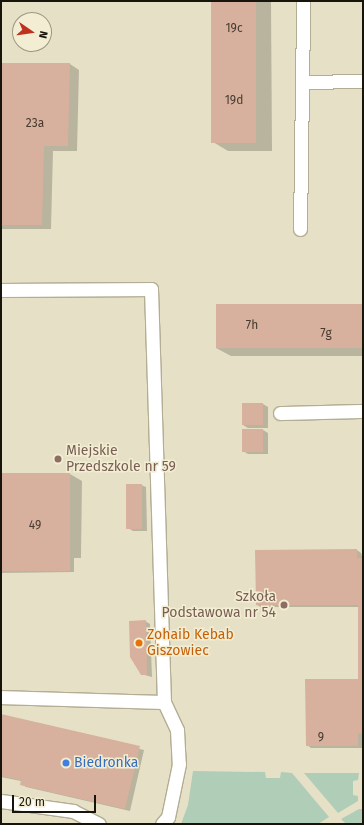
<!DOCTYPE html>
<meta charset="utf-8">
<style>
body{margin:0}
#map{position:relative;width:364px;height:825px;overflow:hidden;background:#e6e1c6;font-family:"Fira Sans",sans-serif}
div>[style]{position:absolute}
.green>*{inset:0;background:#afcdb7}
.shadow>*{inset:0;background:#0003}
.building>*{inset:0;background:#d7b19d;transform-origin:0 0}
.roads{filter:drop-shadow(1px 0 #b2ad93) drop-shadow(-1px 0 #b2ad93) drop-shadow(0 1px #b2ad93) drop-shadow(0 -1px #b2ad93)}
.service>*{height:13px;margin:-6.5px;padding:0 6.5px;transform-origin:6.5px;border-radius:6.5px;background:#fff}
.dots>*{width:11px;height:11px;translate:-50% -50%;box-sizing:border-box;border:2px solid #f3eed3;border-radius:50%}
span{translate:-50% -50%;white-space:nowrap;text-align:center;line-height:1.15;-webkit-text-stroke:3px #f3eed3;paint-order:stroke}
.number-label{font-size:12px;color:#463b30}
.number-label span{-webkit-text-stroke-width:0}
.education-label{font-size:14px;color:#785e54}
.left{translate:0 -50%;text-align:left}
.right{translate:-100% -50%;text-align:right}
.food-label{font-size:14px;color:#c56008}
.shop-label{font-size:14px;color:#366cbe}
.frame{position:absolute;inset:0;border:2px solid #16140b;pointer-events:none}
.north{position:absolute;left:12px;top:12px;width:40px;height:40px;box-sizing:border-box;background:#f3eed3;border:1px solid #9b9783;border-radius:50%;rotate:103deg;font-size:11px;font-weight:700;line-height:16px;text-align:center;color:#16140b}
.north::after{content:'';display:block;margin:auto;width:14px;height:18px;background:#be311f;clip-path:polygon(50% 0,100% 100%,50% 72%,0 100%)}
.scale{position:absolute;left:12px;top:795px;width:84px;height:18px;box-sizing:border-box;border:2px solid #16140b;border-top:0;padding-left:5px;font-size:12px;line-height:14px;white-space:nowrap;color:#16140b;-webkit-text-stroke:3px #f3eed3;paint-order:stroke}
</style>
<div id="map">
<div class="green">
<i style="clip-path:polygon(193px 771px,265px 772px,266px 778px,280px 778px,281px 772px,292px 773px,329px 817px,318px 824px,181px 824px,188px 805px)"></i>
<i style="clip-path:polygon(304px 773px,359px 773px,358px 780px,353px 781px,353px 795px,358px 796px,358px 801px,338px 813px)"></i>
<i style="clip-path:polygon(359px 809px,363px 809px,363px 824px,346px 824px,341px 819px)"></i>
</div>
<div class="shadow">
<i style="clip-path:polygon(212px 1px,271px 1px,272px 151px,228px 151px,213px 142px)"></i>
<i style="clip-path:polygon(1px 64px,70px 64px,79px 70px,77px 151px,53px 151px,51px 229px,1px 229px)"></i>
<i style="clip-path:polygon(363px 305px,363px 356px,231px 356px,216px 348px)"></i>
<i style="clip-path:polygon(263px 404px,268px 407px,268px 428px,248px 428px,243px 425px)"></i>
<i style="clip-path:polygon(263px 430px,268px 433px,268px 454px,248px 454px,243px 451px)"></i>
<i style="clip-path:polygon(1px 474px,70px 474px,82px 481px,81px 558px,74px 558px,74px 572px,1px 573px)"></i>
<i style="clip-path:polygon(141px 485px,146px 487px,147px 531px,133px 531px,128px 528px)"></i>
<i style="clip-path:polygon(357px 550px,361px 553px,363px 559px,362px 748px,311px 748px,307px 745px,359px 680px,359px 607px,261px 607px,257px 605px)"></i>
<i style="clip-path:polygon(145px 621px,150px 624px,152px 677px,141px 674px)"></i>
<i style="clip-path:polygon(1px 715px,144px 750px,130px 811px,26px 787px,21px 784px,21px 781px,1px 777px)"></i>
</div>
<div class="building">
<i style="left:211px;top:1px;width:45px;height:142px"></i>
<i style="clip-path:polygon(1px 63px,70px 63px,68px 146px,44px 146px,42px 225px,1px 225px)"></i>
<i style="left:216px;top:304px;width:147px;height:44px"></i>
<i style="left:242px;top:403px;width:21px;height:22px"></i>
<i style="left:242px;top:429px;width:21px;height:23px"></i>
<i style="left:1px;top:473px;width:69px;height:98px"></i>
<i style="left:126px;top:484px;width:16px;height:45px"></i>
<i style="clip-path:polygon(357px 549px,357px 558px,363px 558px,363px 733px,358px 734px,358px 746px,306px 746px,305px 679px,358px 679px,358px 605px,256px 605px,255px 550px)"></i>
<i style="clip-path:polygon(146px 620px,147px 675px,141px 675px,130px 657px,129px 621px)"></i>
<i style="clip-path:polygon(1px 714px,140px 746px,125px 809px,20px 785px,21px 780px,1px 776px)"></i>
</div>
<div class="roads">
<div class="service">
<i style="left:304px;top:82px;width:59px;rotate:-1deg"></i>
<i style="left:300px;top:229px;width:228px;rotate:-89.2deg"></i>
<i style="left:1px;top:290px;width:150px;rotate:-0.4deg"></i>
<i style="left:151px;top:289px;width:413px;rotate:88.2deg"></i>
<i style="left:164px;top:702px;width:31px;rotate:65deg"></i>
<i style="left:177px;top:730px;width:34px;rotate:87deg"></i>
<i style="left:179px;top:764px;width:54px;rotate:101.7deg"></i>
<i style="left:168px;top:817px;width:9px;rotate:131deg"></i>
<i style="left:280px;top:413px;width:83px;rotate:-1.4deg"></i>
<i style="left:1px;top:697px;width:163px;rotate:1.8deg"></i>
<i style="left:1px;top:801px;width:73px;rotate:7.9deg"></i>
<i style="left:73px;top:811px;width:29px;rotate:27deg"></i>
</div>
</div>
<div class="dots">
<i style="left:58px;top:459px;background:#8d6e63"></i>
<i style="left:284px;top:605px;background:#8d6e63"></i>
<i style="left:139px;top:643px;background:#e8710a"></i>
<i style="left:66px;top:763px;background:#3f7fe0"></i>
</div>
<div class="number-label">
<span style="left:234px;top:29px">19c</span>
<span style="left:234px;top:101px">19d</span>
<span style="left:35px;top:124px">23a</span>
<span style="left:252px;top:326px">7h</span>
<span style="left:326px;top:334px">7g</span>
<span style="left:35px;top:526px">49</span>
<span style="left:321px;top:738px">9</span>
</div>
<div class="education-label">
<span class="left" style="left:66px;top:459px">Miejskie<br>Przedszkole nr 59</span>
<span class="right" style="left:276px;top:605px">Szkoła<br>Podstawowa nr 54</span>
</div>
<div class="food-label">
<span class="left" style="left:147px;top:643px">Zohaib Kebab<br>Giszowiec</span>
</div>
<div class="shop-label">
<span class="left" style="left:74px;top:763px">Biedronka</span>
</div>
<div class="frame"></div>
<div class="north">N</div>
<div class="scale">20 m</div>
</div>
